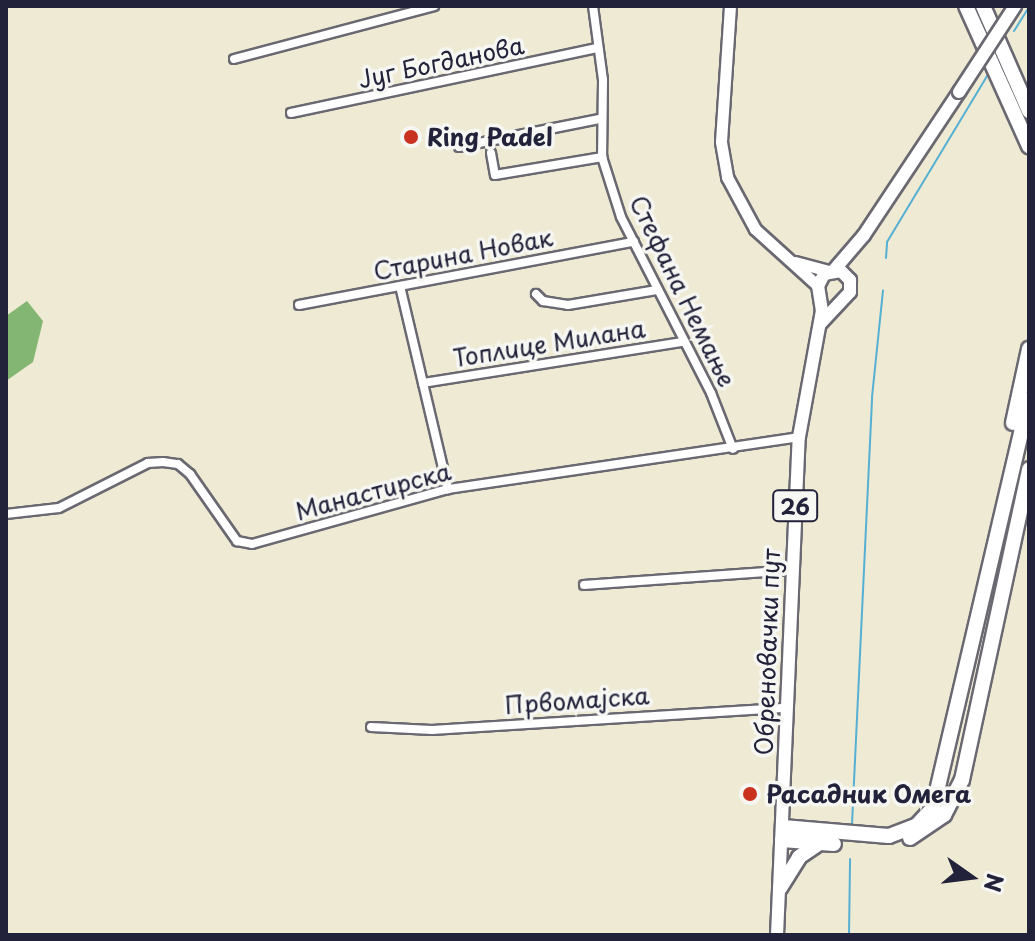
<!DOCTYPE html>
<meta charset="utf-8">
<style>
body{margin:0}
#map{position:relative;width:1035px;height:941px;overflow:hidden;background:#efead4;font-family:"Playpen Sans",sans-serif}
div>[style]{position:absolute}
.forest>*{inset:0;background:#83b672}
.stream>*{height:2px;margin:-1px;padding:0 1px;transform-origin:1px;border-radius:1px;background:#55b0d3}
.roads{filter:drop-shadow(2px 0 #6a6871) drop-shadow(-2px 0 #6a6871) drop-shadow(0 2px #6a6871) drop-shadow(0 -2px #6a6871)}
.street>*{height:8px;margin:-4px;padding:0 4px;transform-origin:4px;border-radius:4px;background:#fff}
.secondary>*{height:11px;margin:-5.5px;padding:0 5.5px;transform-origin:5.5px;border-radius:5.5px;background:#fff}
.primary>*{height:12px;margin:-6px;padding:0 6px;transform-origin:6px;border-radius:6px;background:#fff}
.highway>*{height:14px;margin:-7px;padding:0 7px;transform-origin:7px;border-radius:7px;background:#fff}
.bridges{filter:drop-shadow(2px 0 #6a6871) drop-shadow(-2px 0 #6a6871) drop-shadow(0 2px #6a6871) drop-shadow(0 -2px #6a6871)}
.primary-bridge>*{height:12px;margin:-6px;padding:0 6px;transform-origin:6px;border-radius:6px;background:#fff}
.dots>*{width:22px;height:22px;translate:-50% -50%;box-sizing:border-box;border:4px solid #f6f6f2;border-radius:50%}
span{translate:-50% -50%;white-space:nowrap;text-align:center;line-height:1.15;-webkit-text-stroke:7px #f6f6f2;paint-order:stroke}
.shield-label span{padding:2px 6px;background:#f6f6f2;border:2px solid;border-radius:6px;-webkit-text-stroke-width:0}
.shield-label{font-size:22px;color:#22223b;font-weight:700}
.street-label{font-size:24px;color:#22223b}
.poi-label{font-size:24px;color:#22223b;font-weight:700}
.left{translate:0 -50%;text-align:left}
.frame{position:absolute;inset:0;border:8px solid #22223b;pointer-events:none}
.north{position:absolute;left:931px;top:837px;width:80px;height:80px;-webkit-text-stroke:6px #f6f6f2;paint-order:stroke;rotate:104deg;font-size:22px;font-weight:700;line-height:32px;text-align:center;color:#22223b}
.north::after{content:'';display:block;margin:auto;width:28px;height:36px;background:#22223b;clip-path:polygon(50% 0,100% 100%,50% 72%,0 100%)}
</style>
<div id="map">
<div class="forest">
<i style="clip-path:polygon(27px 301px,43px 321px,33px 362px,6px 381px,6px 316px)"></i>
</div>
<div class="stream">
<i style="left:1014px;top:31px;width:28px;rotate:-58deg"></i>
<i style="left:886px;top:258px;width:16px;rotate:-86deg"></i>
<i style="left:887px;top:242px;width:197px;rotate:-58.9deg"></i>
<i style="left:852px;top:824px;width:427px;rotate:-87.3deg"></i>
<i style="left:872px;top:397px;width:107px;rotate:-84.1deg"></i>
<i style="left:849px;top:935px;width:76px;rotate:-89.2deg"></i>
</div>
<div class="roads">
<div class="street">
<i style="left:593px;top:6px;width:75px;rotate:82.3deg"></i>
<i style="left:603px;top:80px;width:77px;rotate:90.7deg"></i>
<i style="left:602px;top:157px;width:63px;rotate:72.4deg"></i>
<i style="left:621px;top:217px;width:198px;rotate:62.9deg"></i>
<i style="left:711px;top:393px;width:60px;rotate:68.6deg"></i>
<i style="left:234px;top:59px;width:207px;rotate:-14.8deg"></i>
<i style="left:291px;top:113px;width:314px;rotate:-12deg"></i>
<i style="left:459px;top:147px;width:143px;rotate:-11.3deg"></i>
<i style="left:491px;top:153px;width:22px;rotate:80deg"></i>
<i style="left:495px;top:175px;width:109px;rotate:-9.5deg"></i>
<i style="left:400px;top:286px;width:209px;rotate:76.7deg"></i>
<i style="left:536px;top:294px;width:10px;rotate:45deg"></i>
<i style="left:543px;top:301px;width:25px;rotate:9deg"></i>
<i style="left:568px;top:305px;width:90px;rotate:-9.6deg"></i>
<i style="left:299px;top:305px;width:341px;rotate:-10.7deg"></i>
<i style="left:423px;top:383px;width:262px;rotate:-9deg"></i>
<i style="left:6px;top:514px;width:53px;rotate:-6.5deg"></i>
<i style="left:59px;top:508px;width:100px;rotate:-26.8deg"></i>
<i style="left:148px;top:463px;width:15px;rotate:-4deg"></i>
<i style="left:163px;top:462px;width:15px;rotate:8deg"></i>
<i style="left:178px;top:464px;width:16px;rotate:40deg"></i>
<i style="left:190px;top:474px;width:82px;rotate:55deg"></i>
<i style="left:237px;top:541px;width:15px;rotate:11deg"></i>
<i style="left:252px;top:544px;width:204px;rotate:-15.7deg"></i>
<i style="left:448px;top:489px;width:355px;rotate:-8.4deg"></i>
<i style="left:584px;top:585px;width:210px;rotate:-4.1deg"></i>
<i style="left:371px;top:727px;width:61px;rotate:2.8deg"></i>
<i style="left:432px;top:730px;width:355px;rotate:-3.6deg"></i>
</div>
<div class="secondary">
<i style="left:730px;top:6px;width:136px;rotate:93.8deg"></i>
<i style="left:721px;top:142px;width:36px;rotate:80deg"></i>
<i style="left:727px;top:177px;width:59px;rotate:61.7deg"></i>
<i style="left:755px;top:229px;width:85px;rotate:42.1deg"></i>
<i style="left:795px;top:262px;width:35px;rotate:15deg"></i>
</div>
<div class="primary">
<i style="left:834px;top:270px;width:46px;rotate:-49.4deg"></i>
<i style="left:864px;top:235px;width:172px;rotate:-56.4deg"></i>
<i style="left:777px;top:935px;width:498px;rotate:-87.5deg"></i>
<i style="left:799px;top:437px;width:128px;rotate:-79.7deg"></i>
<i style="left:822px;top:311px;width:25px;rotate:-99deg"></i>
<i style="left:818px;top:286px;width:13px;rotate:-63deg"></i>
<i style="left:824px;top:274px;width:17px;rotate:-10deg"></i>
<i style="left:841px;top:271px;width:13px;rotate:45deg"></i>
<i style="left:850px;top:280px;width:12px;rotate:90deg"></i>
<i style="left:850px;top:292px;width:44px;rotate:133.2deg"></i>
</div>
<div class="highway">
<i style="left:966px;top:6px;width:154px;rotate:65.8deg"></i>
<i style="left:983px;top:6px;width:115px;rotate:66.3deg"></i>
<i style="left:1013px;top:423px;width:76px;rotate:-77.8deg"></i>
<i style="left:783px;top:827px;width:106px;rotate:4.9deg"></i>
<i style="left:889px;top:836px;width:30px;rotate:-21deg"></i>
<i style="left:917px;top:825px;width:23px;rotate:-47deg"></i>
<i style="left:933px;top:808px;width:420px;rotate:-76.8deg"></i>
<i style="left:910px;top:838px;width:41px;rotate:-34.1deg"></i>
<i style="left:944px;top:815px;width:39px;rotate:-63deg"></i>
<i style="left:962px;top:780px;width:318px;rotate:-77.8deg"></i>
<i style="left:782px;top:840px;width:52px;rotate:4.4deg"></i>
<i style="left:780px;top:888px;width:36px;rotate:-58deg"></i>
<i style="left:799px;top:857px;width:25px;rotate:-34deg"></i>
</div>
</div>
<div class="bridges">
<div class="primary-bridge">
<i style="left:959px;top:92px;width:103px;rotate:-56.9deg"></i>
</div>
</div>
<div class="dots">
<i style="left:411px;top:137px;background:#c8321e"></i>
<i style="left:750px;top:794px;background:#c8321e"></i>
</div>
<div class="shield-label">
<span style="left:795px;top:506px">26</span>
</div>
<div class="street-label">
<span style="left:441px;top:62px;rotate:-12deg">Југ Богданова</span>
<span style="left:463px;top:254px;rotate:-11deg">Старина Новак</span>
<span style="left:683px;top:291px;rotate:64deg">Стефана Немање</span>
<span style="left:549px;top:343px;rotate:-9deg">Топлице Милана</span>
<span style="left:373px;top:491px;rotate:-15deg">Манастирска</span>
<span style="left:767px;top:652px;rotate:-88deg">Обреновачки пут</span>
<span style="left:577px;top:700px;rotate:-4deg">Првомајска</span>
</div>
<div class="poi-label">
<span class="left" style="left:427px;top:137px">Ring Padel</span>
<span class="left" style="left:766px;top:794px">Расадник Омега</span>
</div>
<div class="frame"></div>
<div class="north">N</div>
</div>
